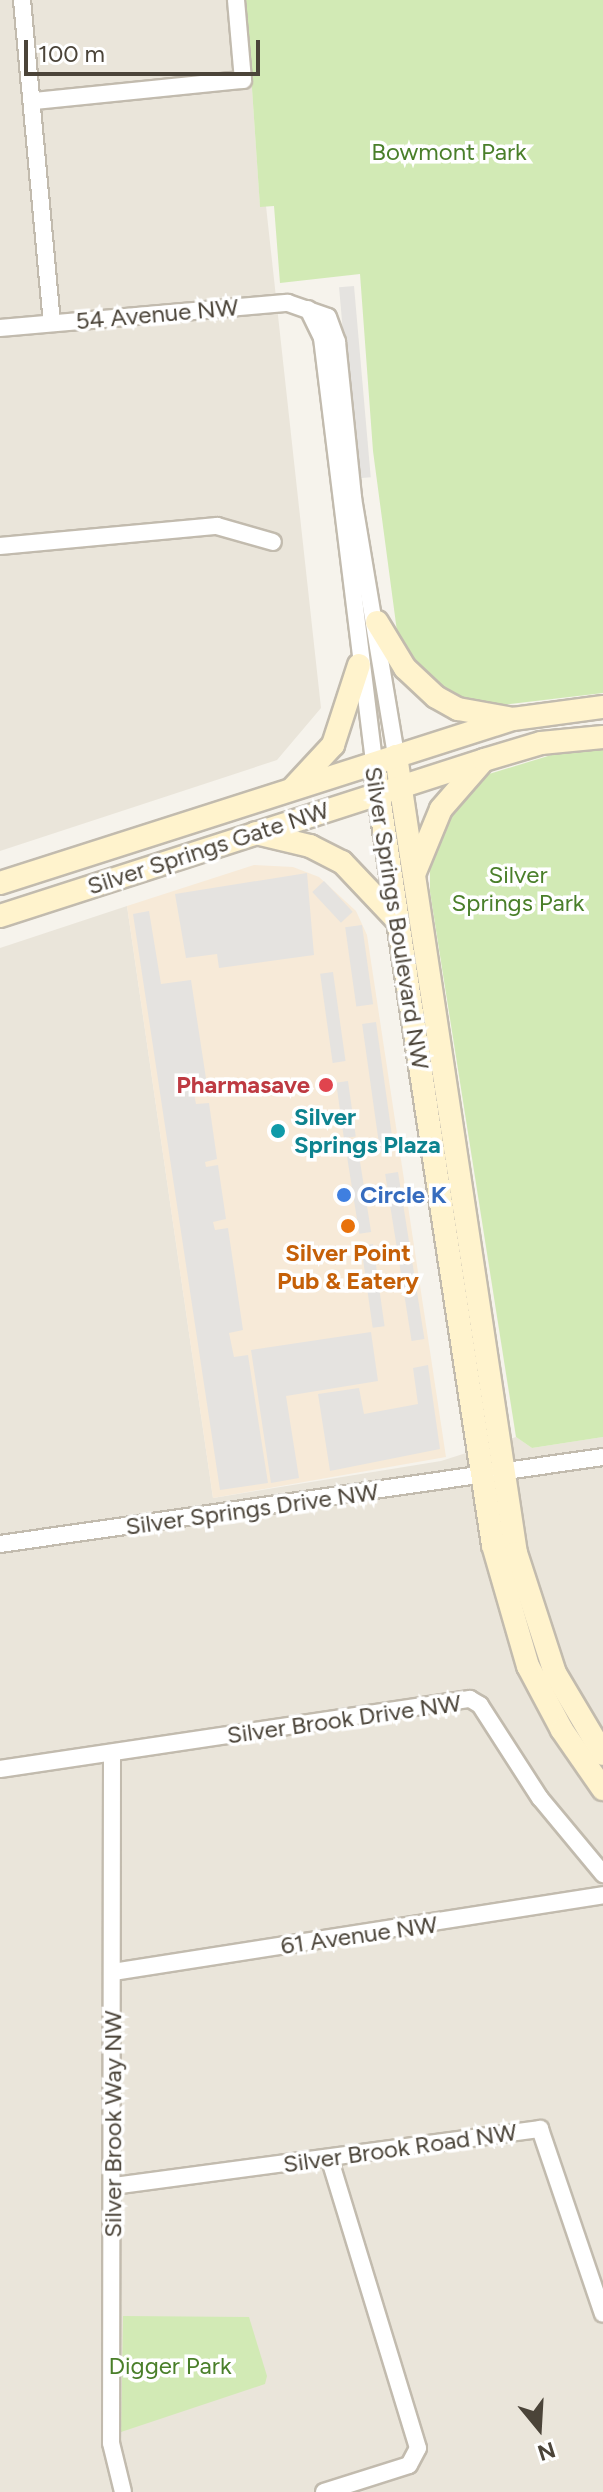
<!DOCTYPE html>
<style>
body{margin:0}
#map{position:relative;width:603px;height:2492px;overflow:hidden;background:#f6f3ec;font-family:Figtree,sans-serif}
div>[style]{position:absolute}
.residential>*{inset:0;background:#eae5da}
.commercial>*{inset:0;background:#f7ead8}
.green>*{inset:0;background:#d2eab5}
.parking>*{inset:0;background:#e5e3e0;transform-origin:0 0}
.roads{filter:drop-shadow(2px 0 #c2bbae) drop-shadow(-2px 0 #c2bbae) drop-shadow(0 2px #c2bbae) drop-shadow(0 -2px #c2bbae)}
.street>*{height:16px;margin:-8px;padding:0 8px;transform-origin:8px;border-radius:8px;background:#fff}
.secondary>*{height:22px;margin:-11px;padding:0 11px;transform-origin:11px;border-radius:11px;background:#fff3cd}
.dots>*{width:22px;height:22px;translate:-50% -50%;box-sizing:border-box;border:4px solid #fff;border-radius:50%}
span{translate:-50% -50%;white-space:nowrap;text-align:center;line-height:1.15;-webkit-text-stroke:7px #fff;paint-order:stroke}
.park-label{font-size:24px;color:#4a7f2a}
.street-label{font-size:24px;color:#4b4439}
.health-label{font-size:24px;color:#be3a42;font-weight:700}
.right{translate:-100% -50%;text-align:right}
.culture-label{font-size:24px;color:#0d838f;font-weight:700}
.left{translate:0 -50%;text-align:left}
.shop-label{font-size:24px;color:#366cbe;font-weight:700}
.food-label{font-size:24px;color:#c56008;font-weight:700}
.north{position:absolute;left:499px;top:2388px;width:80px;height:80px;-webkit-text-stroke:6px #fff;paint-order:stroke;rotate:162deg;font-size:22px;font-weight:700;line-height:32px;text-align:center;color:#4b4439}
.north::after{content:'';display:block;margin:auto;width:28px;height:36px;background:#4b4439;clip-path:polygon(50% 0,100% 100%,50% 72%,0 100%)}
.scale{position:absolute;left:24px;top:40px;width:236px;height:36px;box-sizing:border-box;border:4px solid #4b4439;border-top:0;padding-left:10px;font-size:24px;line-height:28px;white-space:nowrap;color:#4b4439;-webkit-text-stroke:6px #fff;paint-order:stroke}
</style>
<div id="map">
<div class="residential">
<i style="clip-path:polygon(0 0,246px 0,260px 206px,266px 206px,321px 708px,277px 760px,0 851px)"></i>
<i style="clip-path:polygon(127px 906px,213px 1498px,441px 1461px,516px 1437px,532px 1448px,603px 1437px,603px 2492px,0 2492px,0 948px)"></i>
</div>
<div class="commercial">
<i style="clip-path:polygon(254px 865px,293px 867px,319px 877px,356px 911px,367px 935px,446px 1457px,213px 1498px,127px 906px)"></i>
</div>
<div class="green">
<i style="clip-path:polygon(246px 0,603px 0,603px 693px,492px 706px,459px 700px,422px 673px,398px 639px,373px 451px,360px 274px,280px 283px,274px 206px,260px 207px)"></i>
<i style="clip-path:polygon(571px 749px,603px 749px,603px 1437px,532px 1448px,516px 1437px,430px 892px,430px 860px,438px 834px,461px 798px,489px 774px)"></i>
<i style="clip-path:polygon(123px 2316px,249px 2317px,267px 2376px,265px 2384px,121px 2432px)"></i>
</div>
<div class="parking">
<i style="left:354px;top:286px;width:192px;height:15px;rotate:85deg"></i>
<i style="clip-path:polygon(307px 873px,314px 955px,219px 968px,217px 954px,186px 958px,175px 894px)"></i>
<i style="left:324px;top:881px;width:42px;height:16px;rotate:47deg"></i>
<i style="clip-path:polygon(149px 911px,161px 984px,191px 980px,207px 1085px,193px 1088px,196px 1104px,209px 1103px,217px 1159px,205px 1162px,206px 1167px,218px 1165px,226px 1219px,213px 1222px,215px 1230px,228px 1228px,243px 1330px,229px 1333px,234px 1357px,248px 1355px,268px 1483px,220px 1490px,133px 914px)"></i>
<i style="left:362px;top:925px;width:80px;height:17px;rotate:82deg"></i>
<i style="left:333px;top:972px;width:90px;height:13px;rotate:82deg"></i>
<i style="left:376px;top:1022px;width:129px;height:14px;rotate:82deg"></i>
<i style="left:348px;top:1081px;width:56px;height:12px;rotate:82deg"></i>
<i style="left:358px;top:1149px;width:84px;height:12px;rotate:81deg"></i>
<i style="left:398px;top:1172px;width:169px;height:13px;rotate:81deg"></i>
<i style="left:373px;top:1244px;width:83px;height:12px;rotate:82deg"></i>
<i style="clip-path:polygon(371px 1332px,378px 1381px,286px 1396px,299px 1478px,271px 1483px,251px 1350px)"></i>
<i style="clip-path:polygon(428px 1365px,440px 1449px,330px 1471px,318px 1394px,359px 1388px,364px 1414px,418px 1404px,413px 1368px)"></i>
</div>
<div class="roads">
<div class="street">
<i style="left:22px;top:0;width:324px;rotate:84.7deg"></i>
<i style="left:35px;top:101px;width:209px;rotate:-5.8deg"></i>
<i style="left:243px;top:80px;width:80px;rotate:-95deg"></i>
<i style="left:308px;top:309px;width:32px;rotate:64deg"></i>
<i style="left:322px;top:338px;width:429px;rotate:83deg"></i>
<i style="left:0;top:328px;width:289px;rotate:-5deg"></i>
<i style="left:288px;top:303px;width:42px;rotate:19.3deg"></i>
<i style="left:328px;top:317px;width:27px;rotate:70deg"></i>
<i style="left:337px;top:342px;width:157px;rotate:84.1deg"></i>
<i style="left:353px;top:498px;width:262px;rotate:80.5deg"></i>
<i style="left:0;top:546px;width:218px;rotate:-5.3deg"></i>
<i style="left:217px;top:526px;width:58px;rotate:15.9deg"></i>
<i style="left:0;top:1544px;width:609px;rotate:-8.21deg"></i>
<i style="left:112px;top:1753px;width:690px;rotate:90.08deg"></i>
<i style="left:111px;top:2443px;width:50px;rotate:76.2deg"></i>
<i style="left:0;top:1769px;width:475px;rotate:-8.5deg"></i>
<i style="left:470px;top:1699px;width:12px;rotate:31deg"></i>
<i style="left:480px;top:1705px;width:111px;rotate:57.2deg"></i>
<i style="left:540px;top:1798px;width:99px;rotate:50.3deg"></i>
<i style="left:113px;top:1972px;width:496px;rotate:-8.9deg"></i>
<i style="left:113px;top:2186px;width:431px;rotate:-7.6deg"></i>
<i style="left:540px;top:2129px;width:195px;rotate:71.2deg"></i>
<i style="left:324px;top:2492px;width:89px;rotate:-17.6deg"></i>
<i style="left:409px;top:2465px;width:19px;rotate:-62deg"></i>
<i style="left:418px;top:2448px;width:301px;rotate:-107deg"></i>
</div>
<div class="secondary">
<i style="left:377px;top:622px;width:54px;rotate:58.7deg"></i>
<i style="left:405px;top:668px;width:42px;rotate:43.1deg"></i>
<i style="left:436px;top:697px;width:25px;rotate:29deg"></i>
<i style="left:458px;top:709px;width:51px;rotate:10.2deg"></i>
<i style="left:396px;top:756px;width:806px;rotate:81.44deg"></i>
<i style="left:516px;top:1553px;width:126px;rotate:72deg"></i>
<i style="left:555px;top:1673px;width:94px;rotate:59.3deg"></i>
<i style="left:374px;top:764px;width:790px;rotate:81.34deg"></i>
<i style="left:493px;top:1545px;width:126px;rotate:73.9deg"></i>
<i style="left:528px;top:1666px;width:72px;rotate:62deg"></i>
<i style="left:562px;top:1730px;width:72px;rotate:55.2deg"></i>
<i style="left:293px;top:788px;width:59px;rotate:-47.1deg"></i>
<i style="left:333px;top:745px;width:84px;rotate:-72deg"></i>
<i style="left:256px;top:833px;width:56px;rotate:13.5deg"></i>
<i style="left:310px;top:846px;width:36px;rotate:27deg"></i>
<i style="left:342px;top:862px;width:79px;rotate:46.5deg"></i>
<i style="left:415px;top:872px;width:68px;rotate:-67.6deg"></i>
<i style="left:441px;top:809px;width:61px;rotate:-49deg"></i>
<i style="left:0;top:883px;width:539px;rotate:-17.73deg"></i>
<i style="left:513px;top:719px;width:91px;rotate:-7.6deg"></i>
<i style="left:0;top:916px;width:509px;rotate:-17.86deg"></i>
<i style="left:484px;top:760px;width:59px;rotate:-16.6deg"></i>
<i style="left:541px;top:743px;width:62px;rotate:-5.5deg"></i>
</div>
</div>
<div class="dots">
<i style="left:326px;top:1085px;background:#e0444e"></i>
<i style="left:278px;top:1131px;background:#0f9aa8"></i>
<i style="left:344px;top:1195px;background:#3f7fe0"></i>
<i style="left:348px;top:1226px;background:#e8710a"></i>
</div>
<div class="park-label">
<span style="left:449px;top:152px">Bowmont Park</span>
<span style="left:518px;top:889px">Silver<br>Springs Park</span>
<span style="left:170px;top:2366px">Digger Park</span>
</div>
<div class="street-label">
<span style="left:157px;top:314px;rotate:-5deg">54 Avenue NW</span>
<span style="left:208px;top:848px;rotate:-18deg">Silver Springs Gate NW</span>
<span style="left:397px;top:918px;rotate:81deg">Silver Springs Boulevard NW</span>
<span style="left:252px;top:1509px;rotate:-8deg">Silver Springs Drive NW</span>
<span style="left:344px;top:1719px;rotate:-8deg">Silver Brook Drive NW</span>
<span style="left:359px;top:1935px;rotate:-8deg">61 Avenue NW</span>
<span style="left:113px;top:2124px;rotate:-90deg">Silver Brook Way NW</span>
<span style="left:400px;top:2148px;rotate:-8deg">Silver Brook Road NW</span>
</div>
<div class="health-label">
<span class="right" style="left:310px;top:1085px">Pharmasave</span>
</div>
<div class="culture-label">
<span class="left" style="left:294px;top:1131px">Silver<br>Springs Plaza</span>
</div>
<div class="shop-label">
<span class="left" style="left:360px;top:1195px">Circle K</span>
</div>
<div class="food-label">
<span style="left:348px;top:1267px">Silver Point<br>Pub &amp; Eatery</span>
</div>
<div class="north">N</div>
<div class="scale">100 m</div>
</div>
